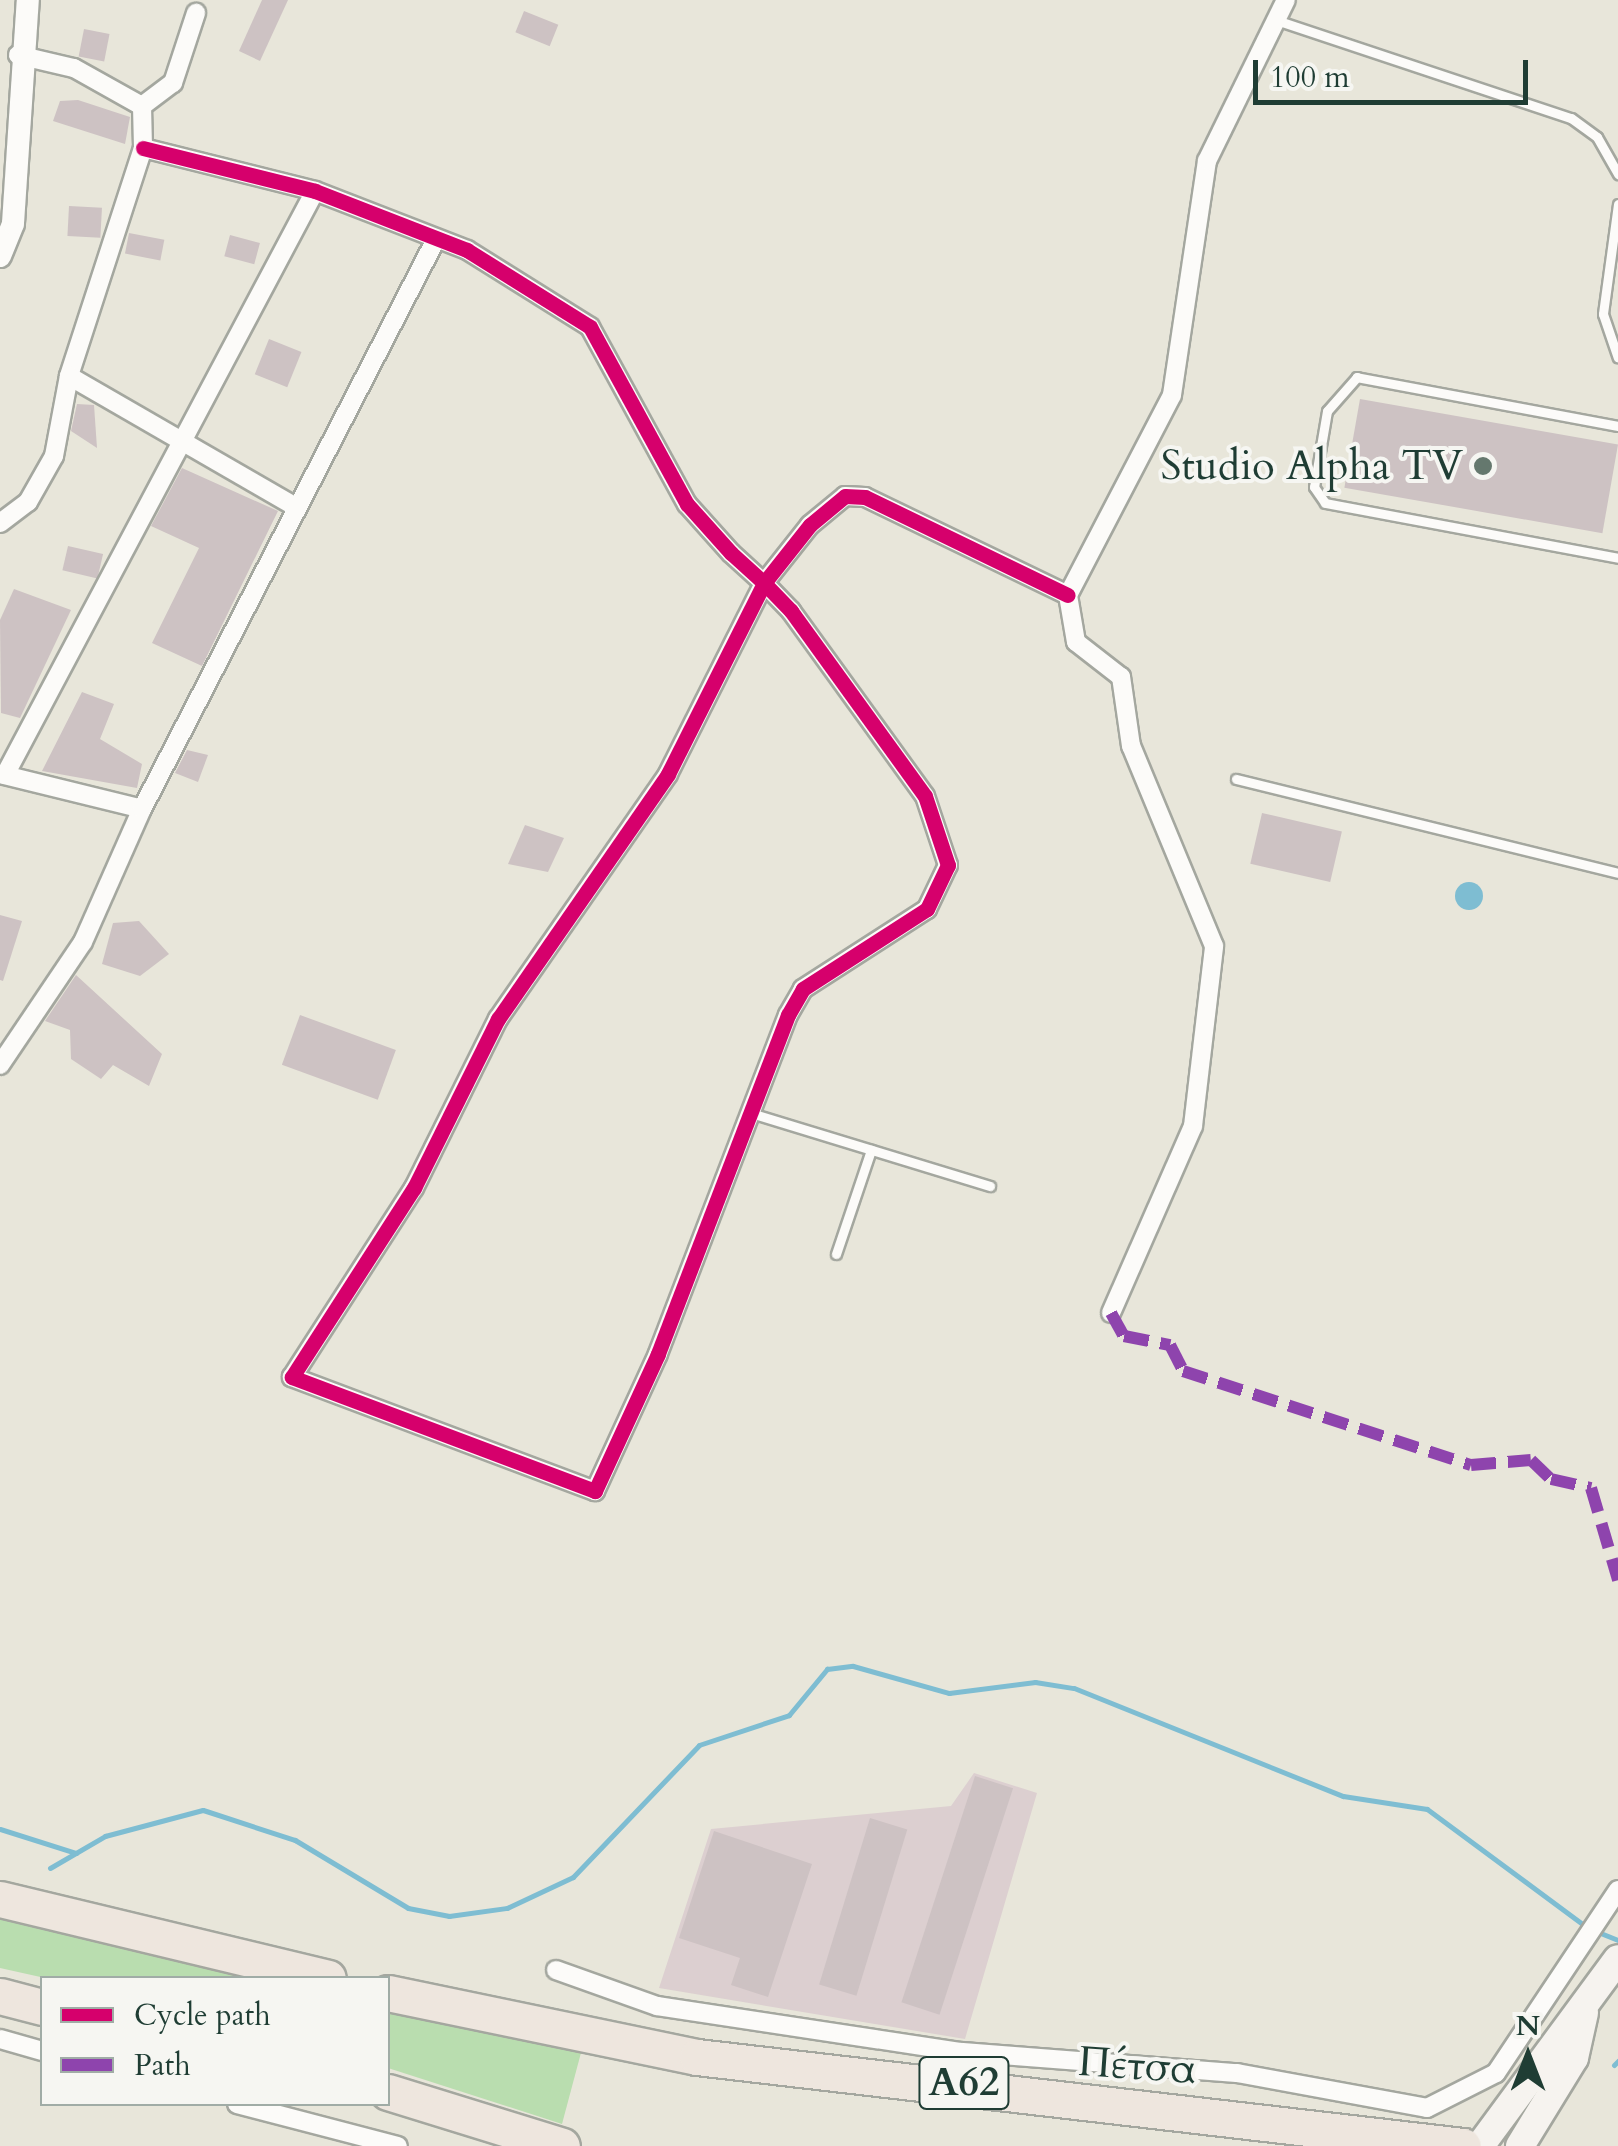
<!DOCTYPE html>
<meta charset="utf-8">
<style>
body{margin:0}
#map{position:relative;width:1618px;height:2146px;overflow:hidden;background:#e8e6da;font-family:Cardo,serif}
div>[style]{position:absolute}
.industrial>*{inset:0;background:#dccfd0}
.green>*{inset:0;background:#b9ddaf}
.water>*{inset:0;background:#7ebdd2}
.round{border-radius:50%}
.stream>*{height:5px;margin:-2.5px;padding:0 2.5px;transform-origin:2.5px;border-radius:2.5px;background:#7ebdd2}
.building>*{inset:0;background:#cdc2c3;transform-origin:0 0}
.roads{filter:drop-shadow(2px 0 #a4a79f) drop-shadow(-2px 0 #a4a79f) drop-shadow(0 2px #a4a79f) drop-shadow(0 -2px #a4a79f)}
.service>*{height:9px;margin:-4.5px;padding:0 4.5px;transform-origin:4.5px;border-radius:4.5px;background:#fcfbf9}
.minor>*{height:18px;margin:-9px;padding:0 9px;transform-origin:9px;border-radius:9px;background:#fcfbf9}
.tertiary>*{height:22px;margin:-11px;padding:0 11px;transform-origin:11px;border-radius:11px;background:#fcfbf9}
.secondary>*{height:28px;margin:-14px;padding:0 14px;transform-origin:14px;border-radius:14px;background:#f6f3ef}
.motorway>*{height:35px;margin:-17.5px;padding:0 17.5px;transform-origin:17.5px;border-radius:17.5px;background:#eee6de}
.quiet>*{height:12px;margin-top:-6px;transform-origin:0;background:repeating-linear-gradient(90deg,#8e44ad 0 25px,transparent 0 37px)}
.cycleway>*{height:15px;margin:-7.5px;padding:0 7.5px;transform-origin:7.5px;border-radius:7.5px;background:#d6006c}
.dots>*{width:28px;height:28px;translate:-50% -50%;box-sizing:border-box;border:5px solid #f6f6f2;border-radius:50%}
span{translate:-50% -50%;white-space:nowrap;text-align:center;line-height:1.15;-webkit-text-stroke:8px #f6f6f2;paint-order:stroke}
.shield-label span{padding:2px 8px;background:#f6f6f2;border:2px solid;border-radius:8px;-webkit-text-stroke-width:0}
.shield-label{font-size:40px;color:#1f3d34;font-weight:700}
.poi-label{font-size:42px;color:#1f3d34}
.right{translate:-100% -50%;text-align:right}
.street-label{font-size:42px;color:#1f3d34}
.legend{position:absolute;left:40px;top:1976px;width:350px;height:130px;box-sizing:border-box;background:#f6f6f2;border:2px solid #a0aca6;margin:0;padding:12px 18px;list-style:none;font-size:30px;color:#1f3d34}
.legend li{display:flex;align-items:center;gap:20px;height:50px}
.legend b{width:50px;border:2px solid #a0aca6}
.north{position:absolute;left:1478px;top:2006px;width:100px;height:100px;-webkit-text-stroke:8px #f6f6f2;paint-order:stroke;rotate:0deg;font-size:28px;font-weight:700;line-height:40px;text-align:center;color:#1f3d34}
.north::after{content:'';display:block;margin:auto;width:35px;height:45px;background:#1f3d34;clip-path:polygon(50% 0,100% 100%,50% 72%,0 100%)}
.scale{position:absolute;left:1253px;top:60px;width:275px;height:45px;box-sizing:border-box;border:5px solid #1f3d34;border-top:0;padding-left:12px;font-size:30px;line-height:35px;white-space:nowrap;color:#1f3d34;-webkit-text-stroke:8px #f6f6f2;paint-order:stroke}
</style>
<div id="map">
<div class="industrial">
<i style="clip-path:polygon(974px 1773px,1037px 1793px,965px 2039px,659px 1988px,711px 1829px,951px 1806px)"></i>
</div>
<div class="green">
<i style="clip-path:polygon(0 1914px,278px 1978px,45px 1978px,0 1968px)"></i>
<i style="clip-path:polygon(388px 2006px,582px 2049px,562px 2124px,388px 2068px)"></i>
</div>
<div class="water">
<i class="round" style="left:1455px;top:882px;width:28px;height:28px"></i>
</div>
<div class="stream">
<i style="left:0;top:1829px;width:80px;rotate:17.5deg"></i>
<i style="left:50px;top:1868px;width:64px;rotate:-30.2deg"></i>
<i style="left:105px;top:1836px;width:101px;rotate:-14.9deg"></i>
<i style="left:203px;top:1810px;width:97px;rotate:18.1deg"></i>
<i style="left:295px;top:1840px;width:132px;rotate:31deg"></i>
<i style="left:408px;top:1908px;width:42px;rotate:11deg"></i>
<i style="left:449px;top:1916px;width:59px;rotate:-7.9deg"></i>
<i style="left:507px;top:1908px;width:73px;rotate:-25.2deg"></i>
<i style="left:573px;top:1877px;width:182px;rotate:-46.3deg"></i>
<i style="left:699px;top:1745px;width:95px;rotate:-18.4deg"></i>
<i style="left:789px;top:1715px;width:60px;rotate:-50.4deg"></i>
<i style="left:827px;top:1669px;width:26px;rotate:-7deg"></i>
<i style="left:853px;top:1666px;width:100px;rotate:15.7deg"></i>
<i style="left:949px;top:1693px;width:87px;rotate:-7.3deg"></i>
<i style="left:1035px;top:1682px;width:39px;rotate:9deg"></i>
<i style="left:1074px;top:1688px;width:290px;rotate:21.9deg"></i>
<i style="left:1343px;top:1796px;width:85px;rotate:8.8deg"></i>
<i style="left:1427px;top:1809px;width:200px;rotate:36.5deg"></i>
<i style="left:1598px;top:1932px;width:22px;rotate:22deg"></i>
<i style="left:1614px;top:2065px;width:6px;rotate:-45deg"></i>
</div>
<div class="building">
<i style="clip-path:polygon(262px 0,288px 0,260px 61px,239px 51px)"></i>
<i style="left:524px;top:11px;width:37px;height:23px;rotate:22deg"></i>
<i style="left:84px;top:29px;width:26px;height:28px;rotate:11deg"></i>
<i style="clip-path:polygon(78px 100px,130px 117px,125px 144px,53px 121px,60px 101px)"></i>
<i style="left:69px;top:206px;width:33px;height:30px;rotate:3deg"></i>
<i style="left:129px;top:233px;width:36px;height:21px;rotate:11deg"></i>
<i style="left:230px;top:235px;width:31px;height:22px;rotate:15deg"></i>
<i style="left:269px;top:339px;width:35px;height:38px;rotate:22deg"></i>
<i style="left:1360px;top:399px;width:262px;height:90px;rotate:10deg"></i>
<i style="clip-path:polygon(77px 404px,94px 405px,97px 448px,71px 431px)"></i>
<i style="clip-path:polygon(182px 468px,278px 511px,202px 666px,152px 643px,199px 548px,151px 526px)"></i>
<i style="left:68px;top:546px;width:36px;height:25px;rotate:13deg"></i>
<i style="clip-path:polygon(14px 589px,71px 610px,20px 718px,1px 713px,0 620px)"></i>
<i style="clip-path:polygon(82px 692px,114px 704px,100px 739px,142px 764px,137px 788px,42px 771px)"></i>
<i style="clip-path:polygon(187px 750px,208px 755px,198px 782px,175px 773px)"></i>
<i style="left:1262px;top:813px;width:82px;height:52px;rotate:13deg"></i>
<i style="clip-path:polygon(525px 825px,564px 838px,548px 872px,508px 864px)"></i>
<i style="clip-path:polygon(0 915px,22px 921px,3px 981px,0 980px)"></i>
<i style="clip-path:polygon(139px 921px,169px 954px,140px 976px,102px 964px,113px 923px)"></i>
<i style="clip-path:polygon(76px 975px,162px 1054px,149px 1086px,113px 1065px,101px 1079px,71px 1059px,70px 1030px,45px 1021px)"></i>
<i style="left:300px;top:1015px;width:102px;height:53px;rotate:20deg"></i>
<i style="left:975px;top:1776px;width:40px;height:238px;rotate:18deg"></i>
<i style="left:870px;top:1818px;width:39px;height:174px;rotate:17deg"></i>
<i style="clip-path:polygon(714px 1831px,812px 1864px,768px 1997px,731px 1985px,740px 1958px,679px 1938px)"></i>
</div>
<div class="roads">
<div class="service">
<i style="left:1276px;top:20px;width:311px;rotate:18.4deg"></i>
<i style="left:1571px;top:118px;width:32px;rotate:36deg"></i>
<i style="left:1597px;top:137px;width:43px;rotate:60.4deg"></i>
<i style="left:1618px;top:204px;width:111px;rotate:97.8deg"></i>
<i style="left:1603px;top:314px;width:46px;rotate:71.2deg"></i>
<i style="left:1618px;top:426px;width:266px;rotate:-169.4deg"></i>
<i style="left:1357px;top:377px;width:45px;rotate:131.4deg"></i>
<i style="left:1327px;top:411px;width:77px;rotate:99.7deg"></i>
<i style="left:1314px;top:487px;width:19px;rotate:55deg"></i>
<i style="left:1325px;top:503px;width:298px;rotate:10.6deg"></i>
<i style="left:1236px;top:779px;width:393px;rotate:13.8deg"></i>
<i style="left:751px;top:1113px;width:250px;rotate:17deg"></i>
<i style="left:836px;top:1254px;width:110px;rotate:-71.4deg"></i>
</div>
<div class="minor">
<i style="left:18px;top:55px;width:57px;rotate:13.1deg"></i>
<i style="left:74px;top:68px;width:78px;rotate:29.2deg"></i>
<i style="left:142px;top:106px;width:42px;rotate:88.6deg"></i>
<i style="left:143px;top:148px;width:240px;rotate:108deg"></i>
<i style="left:69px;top:376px;width:260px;rotate:30deg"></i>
<i style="left:142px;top:106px;width:39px;rotate:-37deg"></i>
<i style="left:173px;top:83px;width:74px;rotate:-71.8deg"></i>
<i style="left:143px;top:148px;width:177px;rotate:14deg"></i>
<i style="left:315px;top:191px;width:163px;rotate:21.2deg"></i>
<i style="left:467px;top:250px;width:145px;rotate:32deg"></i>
<i style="left:590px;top:327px;width:202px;rotate:61.3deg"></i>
<i style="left:687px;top:504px;width:66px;rotate:48.1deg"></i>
<i style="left:731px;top:553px;width:45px;rotate:42.3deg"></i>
<i style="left:764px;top:583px;width:39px;rotate:46deg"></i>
<i style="left:791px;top:611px;width:228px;rotate:54.1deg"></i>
<i style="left:925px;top:796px;width:73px;rotate:71.6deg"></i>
<i style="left:948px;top:865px;width:49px;rotate:115.5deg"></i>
<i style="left:927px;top:909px;width:148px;rotate:147.2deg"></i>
<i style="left:803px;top:989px;width:30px;rotate:120deg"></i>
<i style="left:788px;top:1015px;width:363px;rotate:111deg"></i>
<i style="left:658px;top:1354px;width:151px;rotate:114.7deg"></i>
<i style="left:595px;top:1491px;width:324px;rotate:-159.4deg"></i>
<i style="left:292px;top:1377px;width:225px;rotate:-57.2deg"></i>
<i style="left:414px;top:1188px;width:189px;rotate:-63.6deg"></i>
<i style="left:498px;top:1019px;width:298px;rotate:-55.2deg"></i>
<i style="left:668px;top:774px;width:214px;rotate:-63.3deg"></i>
<i style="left:764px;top:583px;width:74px;rotate:-51.6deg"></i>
<i style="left:810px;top:525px;width:45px;rotate:-39.6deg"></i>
<i style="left:845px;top:496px;width:20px;rotate:3deg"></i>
<i style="left:865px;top:497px;width:225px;rotate:25.8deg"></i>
<i style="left:0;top:523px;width:35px;rotate:-37deg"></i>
<i style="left:28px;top:502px;width:53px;rotate:-60.5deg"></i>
<i style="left:54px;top:456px;width:81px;rotate:-79.4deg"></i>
<i style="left:0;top:774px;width:146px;rotate:13.8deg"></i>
<i style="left:5px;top:775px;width:661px;rotate:-62.04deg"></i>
<i style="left:0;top:1065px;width:148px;rotate:-56deg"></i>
<i style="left:83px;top:942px;width:145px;rotate:-66.1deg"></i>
<i style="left:142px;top:809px;width:639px;rotate:-62.71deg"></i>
<i style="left:1111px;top:1313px;width:204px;rotate:-66.3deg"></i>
<i style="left:1193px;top:1126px;width:181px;rotate:-83.3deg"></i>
<i style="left:1214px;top:946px;width:217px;rotate:-112.5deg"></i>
<i style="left:1131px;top:746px;width:70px;rotate:-98.2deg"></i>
<i style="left:1121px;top:677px;width:57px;rotate:-142.1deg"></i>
<i style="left:1076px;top:642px;width:48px;rotate:-99.7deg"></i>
<i style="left:1068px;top:595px;width:225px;rotate:-62.5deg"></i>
<i style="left:1172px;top:395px;width:237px;rotate:-81.5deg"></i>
<i style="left:1207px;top:161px;width:179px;rotate:-63.9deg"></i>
<i style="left:556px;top:1970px;width:107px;rotate:19.6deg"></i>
<i style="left:657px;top:2006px;width:308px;rotate:8.6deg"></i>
<i style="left:962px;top:2052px;width:276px;rotate:4.4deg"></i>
<i style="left:1237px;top:2073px;width:193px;rotate:10.4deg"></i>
<i style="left:1427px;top:2108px;width:77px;rotate:-26.9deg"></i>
<i style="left:1496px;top:2073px;width:220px;rotate:-56.3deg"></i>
<i style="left:0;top:2039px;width:44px;rotate:15.9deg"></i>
<i style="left:237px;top:2104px;width:166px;rotate:14.6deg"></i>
</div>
<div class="tertiary">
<i style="left:0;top:256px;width:35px;rotate:-68deg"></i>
<i style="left:13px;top:223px;width:224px;rotate:-86.2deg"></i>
</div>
<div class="secondary">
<i style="left:1480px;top:2146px;width:232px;rotate:-53.6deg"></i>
<i style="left:1520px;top:2146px;width:103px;rotate:-58.5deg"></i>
<i style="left:1574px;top:2058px;width:46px;rotate:-77.5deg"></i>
</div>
<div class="motorway">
<i style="left:0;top:1899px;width:337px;rotate:13.5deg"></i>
<i style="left:388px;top:1993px;width:316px;rotate:11.7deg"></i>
<i style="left:697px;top:2057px;width:771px;rotate:6.63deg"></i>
<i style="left:0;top:1996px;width:43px;rotate:14.7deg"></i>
<i style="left:388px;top:2092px;width:182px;rotate:17.2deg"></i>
</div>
</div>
<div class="quiet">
<i style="left:1111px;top:1313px;width:26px;rotate:61deg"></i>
<i style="left:1124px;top:1336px;width:47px;rotate:11.1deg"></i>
<i style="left:1170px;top:1345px;width:29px;rotate:63deg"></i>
<i style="left:1183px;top:1371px;width:303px;rotate:18.1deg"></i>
<i style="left:1471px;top:1465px;width:60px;rotate:-4.8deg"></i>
<i style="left:1531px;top:1460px;width:28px;rotate:44deg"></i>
<i style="left:1551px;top:1479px;width:41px;rotate:12.7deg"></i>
<i style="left:1591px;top:1488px;width:96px;rotate:73.6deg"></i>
</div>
<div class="cycleway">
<i style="left:143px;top:148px;width:177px;rotate:14deg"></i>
<i style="left:315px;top:191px;width:163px;rotate:21.2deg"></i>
<i style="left:467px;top:250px;width:145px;rotate:32deg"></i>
<i style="left:590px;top:327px;width:202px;rotate:61.3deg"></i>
<i style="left:687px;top:504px;width:66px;rotate:48.1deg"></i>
<i style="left:731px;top:553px;width:45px;rotate:42.3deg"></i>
<i style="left:764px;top:583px;width:39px;rotate:46deg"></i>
<i style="left:791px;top:611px;width:228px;rotate:54.1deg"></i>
<i style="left:925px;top:796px;width:73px;rotate:71.6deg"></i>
<i style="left:948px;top:865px;width:49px;rotate:115.5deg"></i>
<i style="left:927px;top:909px;width:148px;rotate:147.2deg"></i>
<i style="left:803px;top:989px;width:30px;rotate:120deg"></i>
<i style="left:788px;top:1015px;width:363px;rotate:111deg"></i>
<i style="left:658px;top:1354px;width:151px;rotate:114.7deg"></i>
<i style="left:595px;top:1491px;width:324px;rotate:-159.4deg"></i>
<i style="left:292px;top:1377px;width:225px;rotate:-57.2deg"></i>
<i style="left:414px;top:1188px;width:189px;rotate:-63.6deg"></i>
<i style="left:498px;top:1019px;width:298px;rotate:-55.2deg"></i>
<i style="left:668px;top:774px;width:214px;rotate:-63.3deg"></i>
<i style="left:764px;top:583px;width:74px;rotate:-51.6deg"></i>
<i style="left:810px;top:525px;width:45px;rotate:-39.6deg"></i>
<i style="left:845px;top:496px;width:20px;rotate:3deg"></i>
<i style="left:865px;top:497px;width:225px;rotate:25.8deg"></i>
</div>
<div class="dots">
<i style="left:1483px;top:466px;background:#65786e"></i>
</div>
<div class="shield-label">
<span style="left:964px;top:2083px">Α62</span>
</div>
<div class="poi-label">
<span class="right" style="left:1463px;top:466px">Studio Alpha TV</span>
</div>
<div class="street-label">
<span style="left:1137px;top:2066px;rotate:4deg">Πέτσα</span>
</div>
<ul class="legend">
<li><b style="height:12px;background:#d6006c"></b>Cycle path</li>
<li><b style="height:12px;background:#8e44ad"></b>Path</li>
</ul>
<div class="north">N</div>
<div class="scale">100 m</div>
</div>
